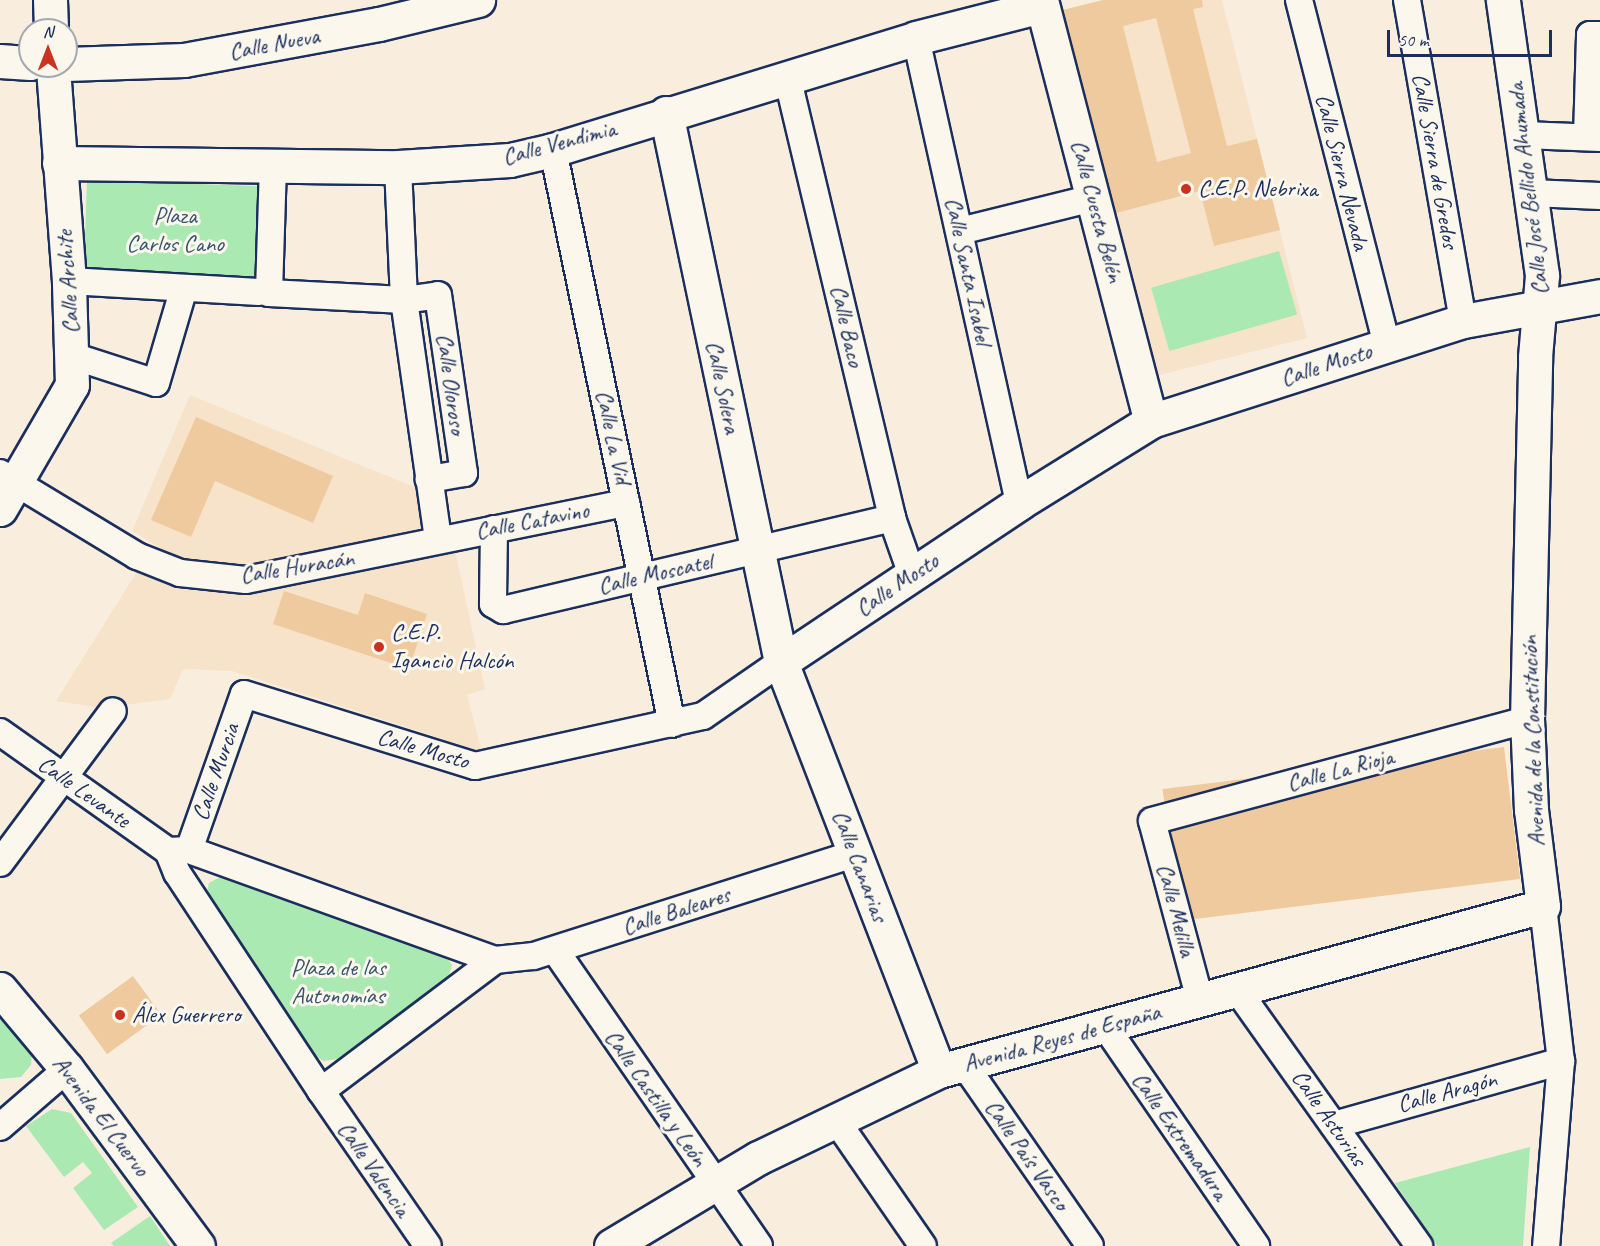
<!DOCTYPE html>
<meta charset="utf-8">
<style>
body{margin:0}
#map{position:relative;width:1600px;height:1246px;overflow:hidden;background:#f9eedd;font-family:Caveat,sans-serif}
div>[style]{position:absolute}
.built>*{inset:0;background:#f6e3ca}
.green>*{inset:0;background:#aae9b1;transform-origin:0 0}
.building>*{inset:0;background:#efca9f;transform-origin:0 0}
.roads{filter:drop-shadow(2px 0 #1b2f5e) drop-shadow(-2px 0 #1b2f5e) drop-shadow(0 2px #1b2f5e) drop-shadow(0 -2px #1b2f5e)}
.street>*{height:26px;margin:-13px;padding:0 13px;transform-origin:13px;border-radius:13px;background:#fbf7ec}
.secondary>*{height:33px;margin:-16.5px;padding:0 16.5px;transform-origin:16.5px;border-radius:16.5px;background:#fbf7ec}
.dots>*{width:16px;height:16px;translate:-50% -50%;box-sizing:border-box;border:3px solid #fbf7ec;border-radius:50%}
span{translate:-50% -50%;white-space:nowrap;text-align:center;line-height:1.15;-webkit-text-stroke:6px #fbf7ec;paint-order:stroke}
.street-label{font-size:24px;color:#1b2f5e}
.poi-label{font-size:24px;color:#1b2f5e}
.left{translate:0 -50%;text-align:left}
.park-label{font-size:24px;color:#38546f}
.north{position:absolute;left:18px;top:18px;width:60px;height:60px;box-sizing:border-box;background:#fbf7ec;border:2px solid #a1a7b3;border-radius:50%;rotate:0deg;font-size:16px;font-weight:700;line-height:24px;text-align:center;color:#1b2f5e}
.north::after{content:'';display:block;margin:auto;width:21px;height:27px;background:#c8321e;clip-path:polygon(50% 0,100% 100%,50% 72%,0 100%)}
.scale{position:absolute;left:1387px;top:30px;width:165px;height:27px;box-sizing:border-box;border:3px solid #1b2f5e;border-top:0;padding-left:8px;font-size:18px;line-height:21px;white-space:nowrap;color:#1b2f5e;-webkit-text-stroke:4px #fbf7ec;paint-order:stroke}
</style>
<div id="map">
<div class="built">
<i style="clip-path:polygon(1103px 0,1222px 0,1307px 338px,1151px 377px,1059px 11px)"></i>
<i style="clip-path:polygon(190px 395px,419px 489px,426px 527px,244px 568px,184px 562px,132px 531px)"></i>
<i style="clip-path:polygon(454px 546px,485px 689px,467px 695px,481px 748px,477px 750px,232px 671px,183px 669px,170px 699px,102px 708px,56px 701px,138px 570px,181px 588px,229px 592px,261px 588px)"></i>
</div>
<div class="green">
<i style="left:87px;top:180px;width:179px;height:95px;rotate:2deg"></i>
<i style="left:1279px;top:251px;width:66px;height:133px;rotate:74deg"></i>
<i style="clip-path:polygon(222px 876px,446px 956px,452px 965px,448px 979px,337px 1059px,324px 1061px,314px 1055px,206px 897px,209px 883px)"></i>
<i style="clip-path:polygon(0 1019px,32px 1051px,31px 1065px,21px 1077px,0 1079px)"></i>
<i style="clip-path:polygon(52px 1109px,71px 1113px,138px 1207px,104px 1230px,73px 1188px,92px 1173px,83px 1162px,64px 1177px,26px 1126px)"></i>
<i style="clip-path:polygon(1530px 1147px,1523px 1246px,1437px 1246px,1395px 1183px)"></i>
<i style="clip-path:polygon(150px 1216px,170px 1246px,114px 1246px,111px 1243px)"></i>
</div>
<div class="building">
<i style="clip-path:polygon(evenodd,1103px 0,1202px 0,1203px 7px,1193px 9px,1227px 146px,1257px 139px,1280px 230px,1214px 246px,1200px 191px,1116px 213px,1063px 10px,1103px 0,1156px 18px,1191px 153px,1157px 162px,1123px 26px,1156px 18px)"></i>
<i style="clip-path:polygon(196px 417px,333px 476px,313px 523px,215px 481px,191px 537px,151px 520px)"></i>
<i style="clip-path:polygon(284px 591px,358px 615px,365px 593px,427px 614px,409px 669px,273px 624px)"></i>
<i style="left:1504px;top:747px;width:133px;height:344px;rotate:83deg"></i>
<i style="left:133px;top:976px;width:48px;height:67px;rotate:54deg"></i>
</div>
<div class="roads">
<div class="street">
<i style="left:1299px;top:0;width:355px;rotate:75.7deg"></i>
<i style="left:1407px;top:0;width:326px;rotate:80.1deg"></i>
<i style="left:916px;top:38px;width:476px;rotate:77.5deg"></i>
<i style="left:787px;top:76px;width:454px;rotate:76.6deg"></i>
<i style="left:892px;top:518px;width:60px;rotate:70.7deg"></i>
<i style="left:1523px;top:135px;width:77px;rotate:2.2deg"></i>
<i style="left:1587px;top:137px;width:102px;rotate:-88.3deg"></i>
<i style="left:1590px;top:35px;width:10px"></i>
<i style="left:553px;top:150px;width:586px;rotate:78.29deg"></i>
<i style="left:273px;top:165px;width:128px;rotate:91.8deg"></i>
<i style="left:269px;top:293px;width:135px;rotate:3deg"></i>
<i style="left:404px;top:300px;width:34px;rotate:-8deg"></i>
<i style="left:438px;top:295px;width:180px;rotate:81.7deg"></i>
<i style="left:464px;top:473px;width:36px;rotate:170deg"></i>
<i style="left:398px;top:167px;width:133px;rotate:87.4deg"></i>
<i style="left:404px;top:300px;width:242px;rotate:81.9deg"></i>
<i style="left:1531px;top:193px;width:69px;rotate:2.5deg"></i>
<i style="left:960px;top:231px;width:137px;rotate:-13.9deg"></i>
<i style="left:69px;top:281px;width:190px;rotate:3.3deg"></i>
<i style="left:73px;top:356px;width:87px;rotate:18deg"></i>
<i style="left:156px;top:383px;width:99px;rotate:-73.6deg"></i>
<i style="left:0;top:473px;width:160px;rotate:31.2deg"></i>
<i style="left:137px;top:556px;width:46px;rotate:21.6deg"></i>
<i style="left:180px;top:573px;width:66px;rotate:6.1deg"></i>
<i style="left:246px;top:580px;width:388px;rotate:-11.5deg"></i>
<i style="left:494px;top:529px;width:75px;rotate:90.8deg"></i>
<i style="left:493px;top:604px;width:12px;rotate:31deg"></i>
<i style="left:503px;top:610px;width:400px;rotate:-13.3deg"></i>
<i style="left:0;top:732px;width:206px;rotate:35.3deg"></i>
<i style="left:189px;top:850px;width:165px;rotate:-70.6deg"></i>
<i style="left:244px;top:694px;width:242px;rotate:17.3deg"></i>
<i style="left:475px;top:766px;width:233px;rotate:-12.4deg"></i>
<i style="left:703px;top:716px;width:95px;rotate:-34.7deg"></i>
<i style="left:0;top:863px;width:189px;rotate:-53.4deg"></i>
<i style="left:1543px;top:906px;width:156px;rotate:83.4deg"></i>
<i style="left:1561px;top:1061px;width:186px;rotate:94.6deg"></i>
<i style="left:555px;top:950px;width:359px;rotate:55.4deg"></i>
<i style="left:495px;top:960px;width:218px;rotate:143deg"></i>
<i style="left:321px;top:1091px;width:261px;rotate:-123.4deg"></i>
<i style="left:177px;top:873px;width:24px;rotate:-112deg"></i>
<i style="left:168px;top:851px;width:21px;rotate:-3deg"></i>
<i style="left:189px;top:850px;width:325px;rotate:19.8deg"></i>
<i style="left:495px;top:960px;width:39px;rotate:-6deg"></i>
<i style="left:534px;top:956px;width:338px;rotate:-17.7deg"></i>
<i style="left:1238px;top:991px;width:313px;rotate:54.6deg"></i>
<i style="left:1200px;top:1000px;width:185px;rotate:-105deg"></i>
<i style="left:1152px;top:821px;width:388px;rotate:-15.1deg"></i>
<i style="left:1105px;top:1026px;width:267px;rotate:55.5deg"></i>
<i style="left:964px;top:1064px;width:221px;rotate:55.3deg"></i>
<i style="left:321px;top:1091px;width:188px;rotate:55.4deg"></i>
<i style="left:836px;top:1120px;width:153px;rotate:55.4deg"></i>
<i style="left:1334px;top:1125px;width:236px;rotate:-15.7deg"></i>
<i style="left:0;top:1127px;width:89px;rotate:-40.9deg"></i>
</div>
<div class="secondary">
<i style="left:50px;top:0;width:30px;rotate:88deg"></i>
<i style="left:1041px;top:0;width:435px;rotate:75.4deg"></i>
<i style="left:0;top:61px;width:30px;rotate:4deg"></i>
<i style="left:66px;top:64px;width:118px;rotate:-1.9deg"></i>
<i style="left:184px;top:60px;width:198px;rotate:-10.5deg"></i>
<i style="left:379px;top:24px;width:102px;rotate:-13.6deg"></i>
<i style="left:666px;top:113px;width:561px;rotate:78.17deg"></i>
<i style="left:781px;top:662px;width:438px;rotate:68.9deg"></i>
<i style="left:59px;top:163px;width:339px;rotate:0.7deg"></i>
<i style="left:398px;top:167px;width:112px;rotate:-3.6deg"></i>
<i style="left:510px;top:160px;width:44px;rotate:-13.1deg"></i>
<i style="left:553px;top:150px;width:380px;rotate:-17.1deg"></i>
<i style="left:916px;top:38px;width:130px;rotate:-14.3deg"></i>
<i style="left:0;top:509px;width:143px;rotate:-59.9deg"></i>
<i style="left:72px;top:385px;width:104px;rotate:-91.7deg"></i>
<i style="left:69px;top:281px;width:216px;rotate:-94.3deg"></i>
<i style="left:781px;top:662px;width:286px;rotate:-33.7deg"></i>
<i style="left:1019px;top:503px;width:155px;rotate:-31.8deg"></i>
<i style="left:1151px;top:421px;width:328px;rotate:-17.8deg"></i>
<i style="left:1463px;top:321px;width:139px;rotate:-10.3deg"></i>
<i style="left:0;top:989px;width:104px;rotate:50.1deg"></i>
<i style="left:67px;top:1069px;width:220px;rotate:53.5deg"></i>
<i style="left:611px;top:1246px;width:171px;rotate:-30.9deg"></i>
<i style="left:758px;top:1158px;width:201px;rotate:-25.7deg"></i>
<i style="left:939px;top:1071px;width:626px;rotate:-15.28deg"></i>
<i style="left:1543px;top:906px;width:97px;rotate:-97.1deg"></i>
<i style="left:1531px;top:810px;width:90px;rotate:-92.5deg"></i>
<i style="left:1527px;top:720px;width:363px;rotate:-88.7deg"></i>
<i style="left:1535px;top:357px;width:82px;rotate:-85.1deg"></i>
<i style="left:1542px;top:275px;width:278px;rotate:-98.1deg"></i>
</div>
</div>
<div class="dots">
<i style="left:1186px;top:189px;background:#c8321e"></i>
<i style="left:379px;top:647px;background:#c8321e"></i>
<i style="left:120px;top:1015px;background:#c8321e"></i>
</div>
<div class="street-label">
<span style="left:274px;top:44px;rotate:-11deg">Calle Nueva</span>
<span style="left:559px;top:143px;rotate:-15deg">Calle Vendimia</span>
<span style="left:1435px;top:161px;rotate:80deg">Calle Sierra de Gredos</span>
<span style="left:1342px;top:172px;rotate:76deg">Calle Sierra Nevada</span>
<span style="left:1528px;top:189px;rotate:-97deg">Calle José Bellido Ahumada</span>
<span style="left:1097px;top:211px;rotate:75deg">Calle Cuesta Belén</span>
<span style="left:968px;top:271px;rotate:78deg">Calle Santa Isabel</span>
<span style="left:68px;top:282px;rotate:-94deg">Calle Archite</span>
<span style="left:847px;top:326px;rotate:77deg">Calle Baco</span>
<span style="left:1326px;top:365px;rotate:-18deg">Calle Mosto</span>
<span style="left:451px;top:384px;rotate:82deg">Calle Oloroso</span>
<span style="left:723px;top:387px;rotate:78deg">Calle Solera</span>
<span style="left:613px;top:437px;rotate:78deg">Calle La Vid</span>
<span style="left:532px;top:521px;rotate:-11deg">Calle Catavino</span>
<span style="left:297px;top:567px;rotate:-9deg">Calle Huracán</span>
<span style="left:655px;top:574px;rotate:-13deg">Calle Moscatel</span>
<span style="left:897px;top:585px;rotate:-34deg">Calle Mosto</span>
<span style="left:1533px;top:741px;rotate:-92deg">Avenida de la Constitución</span>
<span style="left:423px;top:749px;rotate:16deg">Calle Mosto</span>
<span style="left:1340px;top:770px;rotate:-15deg">Calle La Rioja</span>
<span style="left:216px;top:772px;rotate:-71deg">Calle Murcia</span>
<span style="left:84px;top:792px;rotate:35deg">Calle Levante</span>
<span style="left:860px;top:866px;rotate:69deg">Calle Canarias</span>
<span style="left:1176px;top:910px;rotate:75deg">Calle Melilla</span>
<span style="left:676px;top:911px;rotate:-18deg">Calle Baleares</span>
<span style="left:1062px;top:1038px;rotate:-15deg">Avenida Reyes de España</span>
<span style="left:1447px;top:1092px;rotate:-15deg">Calle Aragón</span>
<span style="left:656px;top:1098px;rotate:55deg">Calle Castilla y León</span>
<span style="left:101px;top:1116px;rotate:53deg">Avenida El Cuervo</span>
<span style="left:1329px;top:1118px;rotate:55deg">Calle Asturias</span>
<span style="left:1180px;top:1136px;rotate:55deg">Calle Extremadura</span>
<span style="left:1027px;top:1155px;rotate:55deg">Calle País Vasco</span>
<span style="left:374px;top:1169px;rotate:55deg">Calle Valencia</span>
</div>
<div class="poi-label">
<span class="left" style="left:1198px;top:189px">C.E.P. Nebrixa</span>
<span class="left" style="left:391px;top:647px">C.E.P.<br>Igancio Halcón</span>
<span class="left" style="left:132px;top:1015px">Álex Guerrero</span>
</div>
<div class="park-label">
<span style="left:175px;top:230px">Plaza<br>Carlos Cano</span>
<span style="left:338px;top:982px">Plaza de las<br>Autonomías</span>
</div>
<div class="north">N</div>
<div class="scale">50 m</div>
</div>
